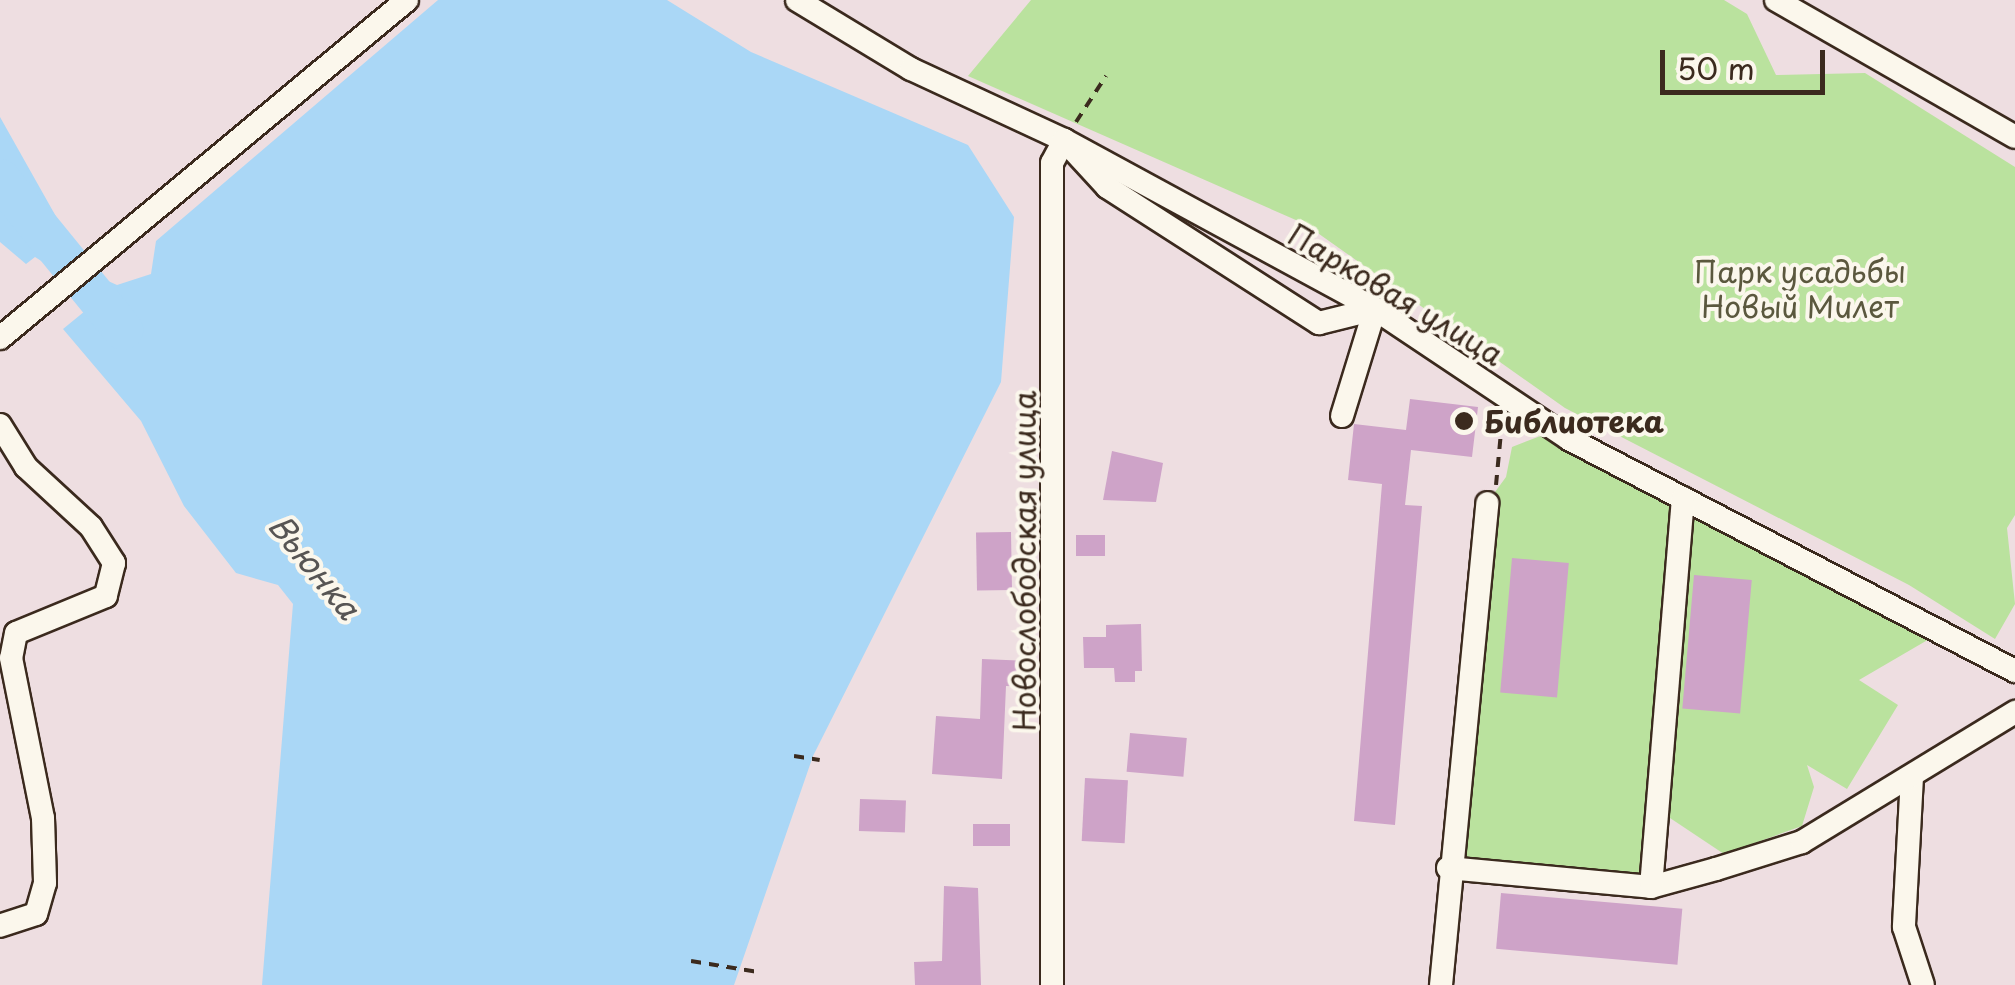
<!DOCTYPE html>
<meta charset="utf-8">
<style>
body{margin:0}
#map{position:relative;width:2015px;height:985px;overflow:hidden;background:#eedee1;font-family:"Playpen Sans",sans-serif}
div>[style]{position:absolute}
.green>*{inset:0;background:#bae29e}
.water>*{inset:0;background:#aad7f6}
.river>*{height:40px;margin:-20px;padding:0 20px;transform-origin:20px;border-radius:20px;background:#aad7f6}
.building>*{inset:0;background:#cea3c8;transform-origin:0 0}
.path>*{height:4px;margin-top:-2px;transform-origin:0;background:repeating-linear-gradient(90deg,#3b2a1e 0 10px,transparent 0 18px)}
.roads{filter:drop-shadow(2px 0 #3b2a1e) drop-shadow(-2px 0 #3b2a1e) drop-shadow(0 2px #3b2a1e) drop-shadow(0 -2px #3b2a1e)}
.minor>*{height:22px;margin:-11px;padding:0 11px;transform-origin:11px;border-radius:11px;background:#fbf7ec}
.dots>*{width:28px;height:28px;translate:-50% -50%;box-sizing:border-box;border:5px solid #fbf7ec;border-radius:50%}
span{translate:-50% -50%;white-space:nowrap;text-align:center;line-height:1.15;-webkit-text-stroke:8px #fbf7ec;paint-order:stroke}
.park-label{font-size:30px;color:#5b583e}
.street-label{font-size:30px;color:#3b2a1e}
.poi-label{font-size:30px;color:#3b2a1e;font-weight:700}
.left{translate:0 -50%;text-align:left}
.water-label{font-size:32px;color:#575554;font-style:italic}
.scale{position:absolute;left:1660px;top:50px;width:165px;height:45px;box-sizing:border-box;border:5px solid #3b2a1e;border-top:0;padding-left:12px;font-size:30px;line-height:35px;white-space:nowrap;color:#3b2a1e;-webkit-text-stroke:8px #fbf7ec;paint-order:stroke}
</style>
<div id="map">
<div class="green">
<i style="clip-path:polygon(1031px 0,1724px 0,1747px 14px,1776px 75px,1865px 73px,2015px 167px,2015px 515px,2007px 528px,2015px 604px,1995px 639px,1909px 585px,1565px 408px,1305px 224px,968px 76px)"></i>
<i style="clip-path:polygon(1543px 435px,1931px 638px,1859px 680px,1898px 705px,1847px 789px,1807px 765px,1814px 787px,1802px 826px,1724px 854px,1658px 810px,1651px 887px,1448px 868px,1487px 503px,1506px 477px,1512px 447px)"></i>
</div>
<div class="water">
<i style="clip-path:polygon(438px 0,667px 0,751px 52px,968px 145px,1014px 217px,1001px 382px,813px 756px,734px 985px,262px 985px,293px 604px,278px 585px,236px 573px,184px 506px,141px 421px,63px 329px,85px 311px,77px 297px,99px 277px,117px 285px,151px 274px,156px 241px)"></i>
<i style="clip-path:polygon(0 117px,76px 252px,54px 269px,35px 257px,26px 264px,0 242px)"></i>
</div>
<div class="river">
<i style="left:0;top:179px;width:195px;rotate:50.8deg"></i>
</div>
<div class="building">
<i style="clip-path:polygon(1410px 399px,1478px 407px,1472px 457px,1411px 450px,1405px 505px,1422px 506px,1395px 825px,1354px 821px,1382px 484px,1348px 480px,1354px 424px,1406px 430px)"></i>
<i style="clip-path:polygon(1112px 451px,1163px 463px,1156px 502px,1103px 500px)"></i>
<i style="left:1011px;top:532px;width:58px;height:35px;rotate:89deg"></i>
<i style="left:1076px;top:535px;width:29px;height:21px"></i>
<i style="left:1512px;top:558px;width:57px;height:135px;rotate:5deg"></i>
<i style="left:1694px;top:575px;width:58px;height:134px;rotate:5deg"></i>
<i style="clip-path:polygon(1141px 624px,1142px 671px,1135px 671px,1135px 682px,1115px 682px,1114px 668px,1084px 668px,1083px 637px,1106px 637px,1106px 625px)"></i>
<i style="clip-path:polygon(982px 659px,1032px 661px,1031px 687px,1006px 686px,1002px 779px,932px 774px,936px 716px,980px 719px)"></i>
<i style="left:1130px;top:733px;width:57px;height:39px;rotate:5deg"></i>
<i style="left:1085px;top:778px;width:43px;height:63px;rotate:3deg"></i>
<i style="left:860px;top:799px;width:46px;height:32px;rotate:2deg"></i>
<i style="left:973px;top:824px;width:37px;height:22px"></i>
<i style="clip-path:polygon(944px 886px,978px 888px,981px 985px,915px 985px,914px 962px,942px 961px)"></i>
<i style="left:1501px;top:893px;width:182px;height:56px;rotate:5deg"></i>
</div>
<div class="path">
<i style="left:1076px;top:122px;width:55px;rotate:-56.9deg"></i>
<i style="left:1496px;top:485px;width:64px;rotate:-84.6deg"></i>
<i style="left:794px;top:756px;width:26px;rotate:9deg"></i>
<i style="left:691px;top:961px;width:68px;rotate:9.3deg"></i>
</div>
<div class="roads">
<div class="minor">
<i style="left:797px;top:0;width:133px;rotate:31.2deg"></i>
<i style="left:911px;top:69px;width:169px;rotate:24.9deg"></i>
<i style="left:1064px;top:140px;width:354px;rotate:28.5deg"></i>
<i style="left:1375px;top:309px;width:234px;rotate:33.8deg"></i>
<i style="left:1569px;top:439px;width:503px;rotate:27.48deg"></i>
<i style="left:1776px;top:0;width:275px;rotate:29.8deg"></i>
<i style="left:0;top:338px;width:529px;rotate:-39.71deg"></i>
<i style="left:1342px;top:416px;width:112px;rotate:-72.9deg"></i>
<i style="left:0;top:425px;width:49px;rotate:58.2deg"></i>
<i style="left:26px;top:467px;width:88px;rotate:42.7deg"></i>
<i style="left:91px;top:527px;width:43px;rotate:57.4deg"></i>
<i style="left:114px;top:563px;width:34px;rotate:104deg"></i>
<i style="left:106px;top:596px;width:97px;rotate:157.7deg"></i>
<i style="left:16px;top:633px;width:25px;rotate:101deg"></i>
<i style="left:11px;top:658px;width:163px;rotate:78.7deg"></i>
<i style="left:43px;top:818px;width:65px;rotate:88.2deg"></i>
<i style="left:45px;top:883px;width:32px;rotate:106deg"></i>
<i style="left:36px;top:914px;width:38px;rotate:162deg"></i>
<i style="left:1912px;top:777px;width:150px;rotate:93.1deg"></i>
<i style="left:1904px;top:927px;width:61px;rotate:71.9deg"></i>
<i style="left:1448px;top:868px;width:204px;rotate:5.3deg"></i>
<i style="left:1651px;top:887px;width:67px;rotate:-15.5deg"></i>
<i style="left:1716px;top:869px;width:90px;rotate:-17.4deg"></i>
<i style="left:1802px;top:842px;width:250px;rotate:-31.4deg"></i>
<i style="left:1651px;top:887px;width:390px;rotate:-85.3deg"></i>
<i style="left:1052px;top:985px;width:822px;rotate:-90deg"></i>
<i style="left:1052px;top:163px;width:26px;rotate:-62deg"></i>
<i style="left:1064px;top:140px;width:64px;rotate:47.5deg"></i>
<i style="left:1107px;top:187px;width:252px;rotate:32.7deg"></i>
<i style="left:1319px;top:323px;width:58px;rotate:-14deg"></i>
<i style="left:1441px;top:985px;width:484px;rotate:-84.5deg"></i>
</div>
</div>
<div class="dots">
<i style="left:1464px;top:421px;background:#3b2a1e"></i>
</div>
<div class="park-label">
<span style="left:1800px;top:288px">Парк усадьбы<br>Новый Милет</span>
</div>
<div class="street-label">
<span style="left:1396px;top:294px;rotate:31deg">Парковая улица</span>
<span style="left:1024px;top:561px;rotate:-90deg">Новослободская улица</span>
</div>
<div class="poi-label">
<span class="left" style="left:1484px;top:421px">Библиотека</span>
</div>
<div class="water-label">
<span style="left:315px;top:566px;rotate:51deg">Вьюнка</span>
</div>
<div class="scale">50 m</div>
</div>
